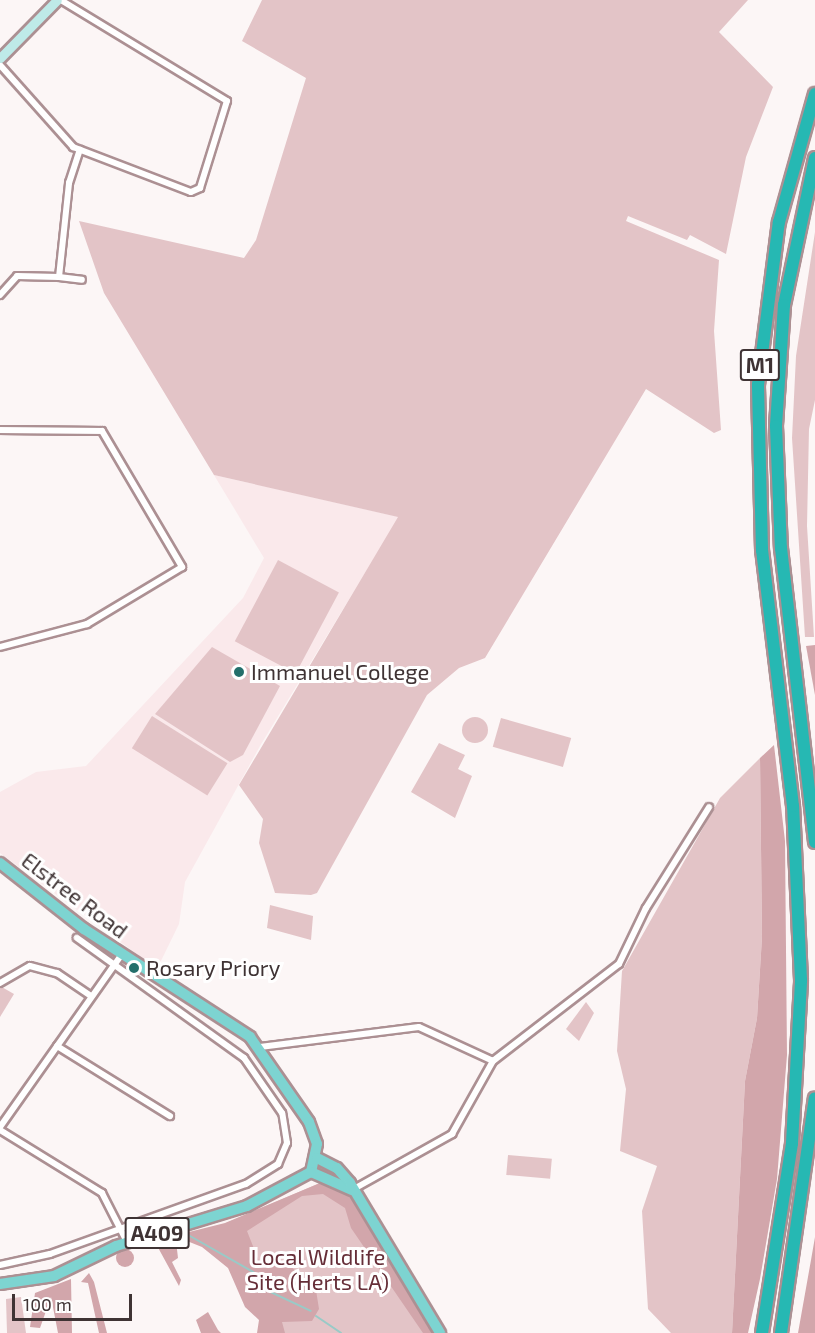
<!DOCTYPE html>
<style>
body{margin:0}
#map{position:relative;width:815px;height:1333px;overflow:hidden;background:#fcf6f6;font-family:"Exo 2",sans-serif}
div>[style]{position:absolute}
.built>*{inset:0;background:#fae9eb}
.green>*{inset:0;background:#e3c4c7;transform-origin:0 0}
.round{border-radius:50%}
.forest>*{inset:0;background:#d2a6ab}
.stream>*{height:2px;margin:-1px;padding:0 1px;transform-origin:1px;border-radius:1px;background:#99cac7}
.roads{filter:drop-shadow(2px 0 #ac9093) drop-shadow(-2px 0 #ac9093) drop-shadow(0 2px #ac9093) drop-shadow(0 -2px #ac9093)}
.street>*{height:6px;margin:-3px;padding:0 3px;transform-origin:3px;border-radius:3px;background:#fff}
.secondary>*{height:9px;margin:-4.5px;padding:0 4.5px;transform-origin:4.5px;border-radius:4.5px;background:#beeae8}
.primary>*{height:10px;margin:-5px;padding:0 5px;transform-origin:5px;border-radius:5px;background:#7dd4d1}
.highway>*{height:12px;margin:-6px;padding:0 6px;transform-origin:6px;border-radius:6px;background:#26b8b3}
.dots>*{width:16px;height:16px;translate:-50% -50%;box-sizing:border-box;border:3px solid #fff;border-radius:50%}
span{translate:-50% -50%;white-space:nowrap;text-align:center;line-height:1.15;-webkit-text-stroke:6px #fff;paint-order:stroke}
.shield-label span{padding:2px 4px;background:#fff;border:2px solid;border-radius:4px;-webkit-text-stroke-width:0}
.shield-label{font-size:21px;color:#3f3334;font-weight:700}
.poi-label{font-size:22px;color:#3f3334}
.left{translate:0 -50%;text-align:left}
.street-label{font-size:22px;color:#3f3334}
.park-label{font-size:22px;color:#662e38}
.scale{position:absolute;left:12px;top:1294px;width:120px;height:27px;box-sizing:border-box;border:3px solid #3f3334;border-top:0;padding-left:8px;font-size:18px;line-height:21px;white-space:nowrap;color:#3f3334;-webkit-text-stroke:4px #fff;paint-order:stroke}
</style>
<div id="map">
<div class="built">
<i style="clip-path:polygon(214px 475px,399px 517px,260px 746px,185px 882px,179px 924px,157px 969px,0 853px,0 792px,36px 772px,86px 766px,243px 598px,264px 558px)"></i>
</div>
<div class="green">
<i style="clip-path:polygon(262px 0,748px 0,719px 32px,773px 87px,746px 157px,726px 254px,690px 235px,687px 240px,628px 216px,626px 221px,719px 260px,714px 331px,721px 430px,714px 433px,646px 389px,485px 658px,459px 668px,427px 695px,317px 893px,311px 895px,275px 893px,259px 843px,263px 819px,239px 785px,398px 517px,214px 475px,104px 293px,79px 221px,244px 258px,256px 240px,306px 78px,242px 41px)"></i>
<i style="clip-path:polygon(815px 232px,815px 400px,809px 429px,807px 526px,814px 637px,805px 637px,792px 438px,796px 356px)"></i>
<i style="left:278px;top:560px;width:69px;height:92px;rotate:28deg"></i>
<i style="clip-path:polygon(212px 647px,280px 686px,243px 755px,230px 762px,155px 714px)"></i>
<i style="left:152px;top:716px;width:89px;height:38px;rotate:32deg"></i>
<i class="round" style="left:462px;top:717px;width:26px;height:26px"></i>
<i style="left:501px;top:718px;width:73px;height:30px;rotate:16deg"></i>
<i style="clip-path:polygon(439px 743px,465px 755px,458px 769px,472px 776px,455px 818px,411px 792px)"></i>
<i style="clip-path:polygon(760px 758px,762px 937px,757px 1018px,745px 1081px,732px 1333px,671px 1333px,648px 1309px,642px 1211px,657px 1166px,620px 1151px,626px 1089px,617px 1051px,622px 971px,720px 798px)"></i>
<i style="clip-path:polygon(270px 905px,313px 916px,311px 940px,267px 928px)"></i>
<i style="clip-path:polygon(0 986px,14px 994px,0 1017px)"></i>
<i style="clip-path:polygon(586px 1002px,594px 1013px,579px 1041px,566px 1029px)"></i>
<i style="left:508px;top:1155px;width:44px;height:20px;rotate:5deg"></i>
<i style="clip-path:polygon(320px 1183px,350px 1195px,435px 1333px,274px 1333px,226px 1223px)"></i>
<i style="clip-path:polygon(21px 1297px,26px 1333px,7px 1333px,6px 1299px)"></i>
</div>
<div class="forest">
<i style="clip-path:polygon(815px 645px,815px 695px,806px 646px)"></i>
<i style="clip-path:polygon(774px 745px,785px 841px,787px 1055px,777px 1179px,760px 1279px,748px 1333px,732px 1333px,745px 1081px,757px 1018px,762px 937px,760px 758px)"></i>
<i style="clip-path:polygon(320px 1183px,350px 1195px,435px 1333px,423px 1333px,351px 1228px,345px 1208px,323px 1194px,302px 1196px,247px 1231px,260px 1264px,266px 1267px,284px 1260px,316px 1290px,319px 1309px,312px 1321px,282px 1322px,285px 1333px,257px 1333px,259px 1320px,245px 1307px,228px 1268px,202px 1247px,182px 1239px,181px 1234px,225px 1223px)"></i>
<i style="clip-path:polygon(164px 1237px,176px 1241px,178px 1258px,172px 1262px,181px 1280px,179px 1286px,155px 1242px)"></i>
<i style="clip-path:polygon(815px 1237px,815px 1333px,798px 1333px,811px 1260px)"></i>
<i class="round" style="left:116px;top:1249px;width:18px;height:18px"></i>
<i style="clip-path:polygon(89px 1273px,94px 1282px,107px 1333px,99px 1333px,88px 1283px,81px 1282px)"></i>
<i style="clip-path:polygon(71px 1279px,72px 1333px,58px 1333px,51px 1297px,40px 1328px,30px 1327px,35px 1293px)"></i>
<i style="clip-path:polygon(208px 1312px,218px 1330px,221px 1333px,201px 1333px,196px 1320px)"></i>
</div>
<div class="stream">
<i style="left:190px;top:1236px;width:73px;rotate:29.7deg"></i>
<i style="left:253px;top:1272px;width:17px;rotate:65deg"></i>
<i style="left:260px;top:1287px;width:56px;rotate:25.2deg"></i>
<i style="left:316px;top:1316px;width:30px;rotate:34deg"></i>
</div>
<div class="roads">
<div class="street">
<i style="left:0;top:65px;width:110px;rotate:48.3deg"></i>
<i style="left:73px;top:147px;width:126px;rotate:20.9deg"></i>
<i style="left:191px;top:192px;width:10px;rotate:-24deg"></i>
<i style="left:200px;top:188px;width:91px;rotate:-72.8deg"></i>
<i style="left:227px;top:101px;width:194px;rotate:-148.7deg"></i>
<i style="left:59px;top:277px;width:23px;rotate:7deg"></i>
<i style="left:0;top:295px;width:25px;rotate:-48deg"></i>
<i style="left:17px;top:276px;width:42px;rotate:1.4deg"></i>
<i style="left:59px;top:277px;width:95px;rotate:-83.9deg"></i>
<i style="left:69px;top:183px;width:35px;rotate:-72deg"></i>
<i style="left:0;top:430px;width:102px;rotate:0.6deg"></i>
<i style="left:102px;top:431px;width:158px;rotate:59.5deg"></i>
<i style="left:182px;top:567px;width:111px;rotate:149deg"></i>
<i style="left:87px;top:624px;width:90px;rotate:165.2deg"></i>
<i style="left:0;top:983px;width:34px;rotate:-30deg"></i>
<i style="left:30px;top:966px;width:28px;rotate:15deg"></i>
<i style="left:57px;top:973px;width:41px;rotate:34.1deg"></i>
<i style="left:57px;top:1046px;width:133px;rotate:31.8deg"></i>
<i style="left:260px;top:1047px;width:160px;rotate:-7.2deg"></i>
<i style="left:419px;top:1027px;width:81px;rotate:24.7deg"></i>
<i style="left:0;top:1127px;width:212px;rotate:-54.8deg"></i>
<i style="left:0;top:1130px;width:120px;rotate:31.7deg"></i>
<i style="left:102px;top:1193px;width:55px;rotate:63deg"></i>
<i style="left:352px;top:1190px;width:115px;rotate:-29.2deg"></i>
<i style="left:452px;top:1134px;width:84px;rotate:-60.7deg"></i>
<i style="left:493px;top:1061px;width:159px;rotate:-37.6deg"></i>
<i style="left:619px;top:964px;width:62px;rotate:-64.3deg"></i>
<i style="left:646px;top:908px;width:119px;rotate:-58deg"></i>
<i style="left:0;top:1265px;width:51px;rotate:-12.4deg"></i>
<i style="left:50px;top:1254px;width:208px;rotate:-19.7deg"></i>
<i style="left:246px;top:1184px;width:38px;rotate:-32deg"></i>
<i style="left:278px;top:1164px;width:23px;rotate:-67deg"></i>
<i style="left:287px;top:1143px;width:30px;rotate:-99deg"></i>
<i style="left:282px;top:1113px;width:67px;rotate:-124.6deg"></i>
<i style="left:244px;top:1058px;width:206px;rotate:-144.3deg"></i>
</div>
<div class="secondary">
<i style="left:0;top:58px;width:81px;rotate:-45.5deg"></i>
</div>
<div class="primary">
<i style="left:0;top:863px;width:107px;rotate:38.2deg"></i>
<i style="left:84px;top:929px;width:198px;rotate:33deg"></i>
<i style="left:250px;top:1037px;width:103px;rotate:55.2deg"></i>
<i style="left:309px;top:1122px;width:23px;rotate:70deg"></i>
<i style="left:317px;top:1144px;width:29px;rotate:102deg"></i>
<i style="left:311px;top:1172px;width:45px;rotate:23.7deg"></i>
<i style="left:317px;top:1158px;width:22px;rotate:27deg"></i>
<i style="left:337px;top:1168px;width:20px;rotate:49deg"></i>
<i style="left:350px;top:1183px;width:175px;rotate:59deg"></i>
<i style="left:0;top:1284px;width:55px;rotate:-8.4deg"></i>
<i style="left:54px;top:1276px;width:69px;rotate:-25.8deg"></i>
<i style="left:116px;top:1246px;width:137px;rotate:-17deg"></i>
<i style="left:247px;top:1206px;width:72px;rotate:-28deg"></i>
</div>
<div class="highway">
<i style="left:815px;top:158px;width:150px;rotate:101.9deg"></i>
<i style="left:784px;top:305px;width:121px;rotate:93.8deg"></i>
<i style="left:776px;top:426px;width:122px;rotate:87.7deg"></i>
<i style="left:781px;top:548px;width:296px;rotate:83.4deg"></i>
<i style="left:762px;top:1333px;width:192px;rotate:-81deg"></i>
<i style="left:792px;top:1143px;width:163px;rotate:-86.8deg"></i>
<i style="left:801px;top:980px;width:174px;rotate:-92.6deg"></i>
<i style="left:793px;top:806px;width:258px;rotate:-96.9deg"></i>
<i style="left:762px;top:550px;width:165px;rotate:-91.4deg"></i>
<i style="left:758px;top:385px;width:164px;rotate:-82.7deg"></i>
<i style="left:779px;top:222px;width:133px;rotate:-74.3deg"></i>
<i style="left:781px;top:1333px;width:237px;rotate:-81.8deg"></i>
</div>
</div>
<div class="dots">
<i style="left:239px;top:672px;background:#246f6b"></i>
<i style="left:134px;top:968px;background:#246f6b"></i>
</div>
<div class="shield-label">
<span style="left:760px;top:365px">M1</span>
<span style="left:157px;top:1233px">A409</span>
</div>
<div class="poi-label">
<span class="left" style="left:251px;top:672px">Immanuel College</span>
<span class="left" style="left:146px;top:968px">Rosary Priory</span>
</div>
<div class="street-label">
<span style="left:75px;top:895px;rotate:37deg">Elstree Road</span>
</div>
<div class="park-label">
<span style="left:318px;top:1269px">Local Wildlife<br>Site (Herts LA)</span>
</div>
<div class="scale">100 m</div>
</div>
